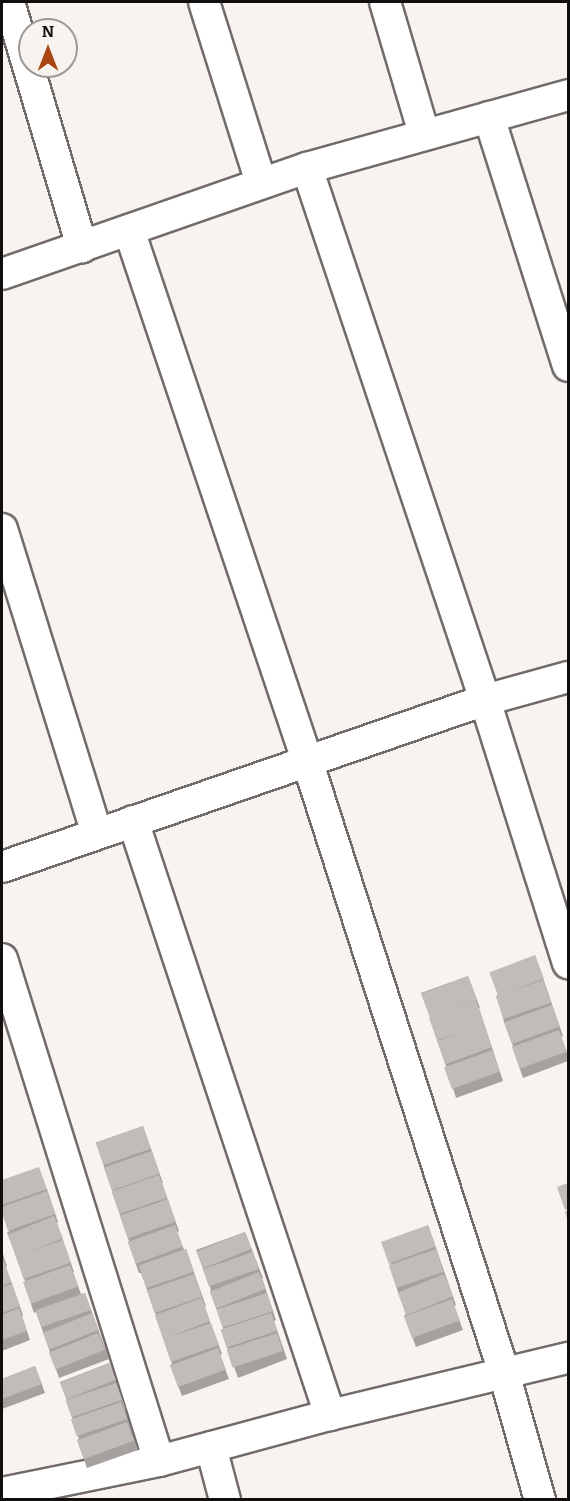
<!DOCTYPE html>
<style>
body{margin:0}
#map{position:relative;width:570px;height:1501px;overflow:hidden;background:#f9f3f0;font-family:Bitter,serif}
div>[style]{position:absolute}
.roads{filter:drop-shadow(2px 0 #716b69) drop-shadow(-2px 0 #716b69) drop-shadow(0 2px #716b69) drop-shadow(0 -2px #716b69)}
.street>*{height:30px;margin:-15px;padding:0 15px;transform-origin:15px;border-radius:15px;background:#fff}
.wall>*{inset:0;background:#a6a19f}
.building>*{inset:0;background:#c1bbb9;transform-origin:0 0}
span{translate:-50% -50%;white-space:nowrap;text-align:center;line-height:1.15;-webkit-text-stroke:5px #f9f3f0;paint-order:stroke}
.frame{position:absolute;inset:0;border:3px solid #110f0e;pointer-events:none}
.north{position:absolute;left:18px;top:18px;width:60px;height:60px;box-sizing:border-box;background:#f9f3f0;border:2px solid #9c9896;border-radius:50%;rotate:0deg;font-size:16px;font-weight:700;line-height:24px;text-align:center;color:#110f0e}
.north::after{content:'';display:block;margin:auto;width:21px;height:27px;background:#aa4614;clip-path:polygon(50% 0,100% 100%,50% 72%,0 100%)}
</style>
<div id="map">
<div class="roads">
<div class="street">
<i style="left:9px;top:2px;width:256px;rotate:73.4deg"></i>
<i style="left:204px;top:2px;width:190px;rotate:72.5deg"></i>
<i style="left:385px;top:2px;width:138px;rotate:73.5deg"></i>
<i style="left:489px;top:117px;width:261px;rotate:72.4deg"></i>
<i style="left:307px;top:168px;width:561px;rotate:71.5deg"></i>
<i style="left:485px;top:700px;width:276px;rotate:72.5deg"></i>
<i style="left:129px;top:230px;width:559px;rotate:71.44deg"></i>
<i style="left:307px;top:760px;width:644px;rotate:72.18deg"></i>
<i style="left:504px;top:1373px;width:132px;rotate:74.2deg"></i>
<i style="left:2px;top:274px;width:323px;rotate:-19.2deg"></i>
<i style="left:307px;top:168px;width:271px;rotate:-15.6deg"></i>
<i style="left:2px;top:529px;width:319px;rotate:72.7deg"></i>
<i style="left:133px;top:821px;width:626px;rotate:71.65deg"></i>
<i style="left:2px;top:867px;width:511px;rotate:-19.07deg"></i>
<i style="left:485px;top:700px;width:86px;rotate:-15.5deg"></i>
<i style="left:2px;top:959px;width:526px;rotate:72.63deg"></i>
<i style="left:211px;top:1447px;width:55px;rotate:75.2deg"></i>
<i style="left:2px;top:1493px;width:160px;rotate:-11.5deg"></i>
<i style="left:159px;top:1461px;width:177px;rotate:-15.1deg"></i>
<i style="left:330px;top:1415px;width:245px;rotate:-13.5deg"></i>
</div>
</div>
<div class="wall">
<i style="clip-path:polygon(535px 955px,563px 1036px,561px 1037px,568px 1056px,568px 1061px,523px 1078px,512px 1046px,513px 1046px,504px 1022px,497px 995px)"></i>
<i style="clip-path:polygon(468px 976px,480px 1008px,479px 1008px,503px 1081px,456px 1098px,446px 1066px,429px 1017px,430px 1017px,421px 993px)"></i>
<i style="clip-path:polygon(143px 1126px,163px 1183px,162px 1183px,179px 1231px,177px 1232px,184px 1250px,186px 1249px,197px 1281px,206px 1306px,204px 1306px,222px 1354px,220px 1355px,229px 1379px,182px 1396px,170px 1365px,172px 1364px,155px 1315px,156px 1315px,141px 1273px,139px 1273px,128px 1242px,129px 1241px,112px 1192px,113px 1192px,96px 1143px)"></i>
<i style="clip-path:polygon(2px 1180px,47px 1189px,58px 1222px,57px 1223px,74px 1272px,73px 1272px,81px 1294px,85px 1293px,109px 1359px,59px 1378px,36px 1312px,34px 1313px,31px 1304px,25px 1281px,7px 1232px,9px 1232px,2px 1212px)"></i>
<i style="clip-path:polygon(428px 1225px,456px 1305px,454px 1306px,463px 1330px,416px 1347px,404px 1315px,406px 1315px,397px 1289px,390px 1264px)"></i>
<i style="clip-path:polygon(245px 1232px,263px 1278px,262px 1278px,276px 1320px,274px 1321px,287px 1359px,238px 1378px,222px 1332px,224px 1331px,210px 1291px,211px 1290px,196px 1250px)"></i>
<i style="clip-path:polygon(2px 1251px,7px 1266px,6px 1267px,23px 1315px,22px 1316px,30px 1340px,2px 1351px)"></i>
<i style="clip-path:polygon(109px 1363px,126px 1409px,124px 1409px,138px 1450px,87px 1468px,77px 1440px,79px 1439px,72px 1421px,73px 1420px,66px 1401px,67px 1401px,60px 1382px)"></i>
<i style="clip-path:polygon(35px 1366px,45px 1393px,2px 1409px,2px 1379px)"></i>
</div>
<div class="building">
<i style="left:535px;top:955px;width:25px;height:49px;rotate:69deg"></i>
<i style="left:468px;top:976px;width:25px;height:50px;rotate:69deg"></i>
<i style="left:543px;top:980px;width:24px;height:50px;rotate:71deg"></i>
<i style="clip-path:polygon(476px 1000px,492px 1047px,446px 1064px,437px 1041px,463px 1032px,437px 1040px,429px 1017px)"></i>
<i style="left:552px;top:1005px;width:23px;height:51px;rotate:70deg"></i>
<i style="left:559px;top:1030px;width:23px;height:50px;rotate:70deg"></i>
<i style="left:492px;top:1050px;width:23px;height:51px;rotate:70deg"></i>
<i style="left:143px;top:1126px;width:24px;height:50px;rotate:71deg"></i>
<i style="left:152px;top:1151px;width:24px;height:51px;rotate:71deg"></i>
<i style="clip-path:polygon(39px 1167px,47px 1189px,2px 1205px,2px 1180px)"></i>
<i style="left:159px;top:1175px;width:24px;height:50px;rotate:71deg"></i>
<i style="clip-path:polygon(568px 1183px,568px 1209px,565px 1210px,557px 1187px)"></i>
<i style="clip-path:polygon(47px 1191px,55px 1214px,8px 1231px,2px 1212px,2px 1207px)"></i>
<i style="left:168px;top:1199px;width:24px;height:51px;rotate:71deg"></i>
<i style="clip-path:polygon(568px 1210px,568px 1223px,565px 1212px)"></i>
<i style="left:54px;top:1216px;width:24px;height:50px;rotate:68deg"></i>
<i style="left:175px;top:1225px;width:23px;height:50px;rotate:70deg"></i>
<i style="left:428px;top:1225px;width:23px;height:50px;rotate:70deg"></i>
<i style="left:245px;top:1232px;width:18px;height:52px;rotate:68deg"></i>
<i style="left:63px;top:1240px;width:24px;height:50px;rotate:71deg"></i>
<i style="left:186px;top:1249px;width:24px;height:50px;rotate:71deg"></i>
<i style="left:436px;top:1249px;width:24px;height:50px;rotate:71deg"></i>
<i style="left:253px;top:1252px;width:18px;height:53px;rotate:71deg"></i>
<i style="clip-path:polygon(3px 1259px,11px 1282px,2px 1286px,2px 1260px)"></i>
<i style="left:70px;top:1265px;width:23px;height:50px;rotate:70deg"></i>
<i style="left:259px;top:1272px;width:18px;height:53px;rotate:68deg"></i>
<i style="left:194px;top:1274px;width:24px;height:50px;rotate:71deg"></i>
<i style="left:444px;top:1274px;width:24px;height:50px;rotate:68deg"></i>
<i style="clip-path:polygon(12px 1284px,20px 1306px,2px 1313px,2px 1287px)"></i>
<i style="left:85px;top:1293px;width:18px;height:52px;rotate:71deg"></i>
<i style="left:267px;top:1293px;width:19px;height:53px;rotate:72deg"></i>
<i style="clip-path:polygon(202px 1298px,210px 1321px,167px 1338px,211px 1323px,219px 1345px,171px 1362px,155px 1315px)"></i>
<i style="left:452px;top:1299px;width:23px;height:51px;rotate:70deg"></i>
<i style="clip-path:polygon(19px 1308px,27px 1331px,2px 1340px,2px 1315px)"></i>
<i style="left:92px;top:1313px;width:18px;height:53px;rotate:68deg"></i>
<i style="left:271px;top:1313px;width:19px;height:53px;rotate:72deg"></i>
<i style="left:98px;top:1333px;width:18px;height:53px;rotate:68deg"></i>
<i style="left:277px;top:1333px;width:19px;height:53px;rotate:72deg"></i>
<i style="left:218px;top:1348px;width:23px;height:51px;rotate:70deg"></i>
<i style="left:109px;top:1363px;width:18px;height:53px;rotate:68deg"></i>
<i style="clip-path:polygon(35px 1366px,42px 1384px,2px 1399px,2px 1379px)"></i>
<i style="left:116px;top:1383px;width:18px;height:53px;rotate:71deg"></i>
<i style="left:121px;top:1402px;width:18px;height:53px;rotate:71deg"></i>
<i style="left:127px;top:1422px;width:20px;height:53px;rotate:70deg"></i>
</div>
<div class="frame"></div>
<div class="north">N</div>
</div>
